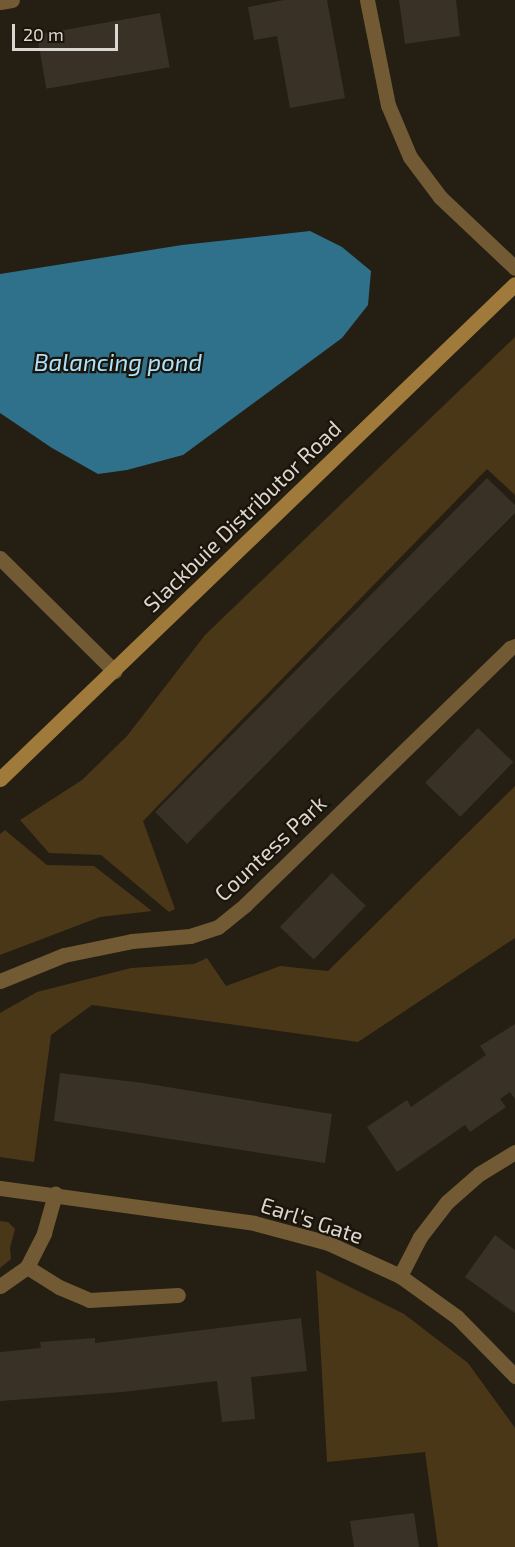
<!DOCTYPE html>
<style>
body{margin:0}
#map{position:relative;width:515px;height:1547px;overflow:hidden;background:#241e13;font-family:"Exo 2",sans-serif}
div>[style]{position:absolute}
.green>*{inset:0;background:#4a3717}
.water>*{inset:0;background:#2f718b}
.building>*{inset:0;background:#393126;transform-origin:0 0}
.lane>*{height:15px;margin:-7.5px;padding:0 7.5px;transform-origin:7.5px;border-radius:7.5px;background:#715a34}
.street>*{height:15px;margin:-7.5px;padding:0 7.5px;transform-origin:7.5px;border-radius:7.5px;background:#715a34}
.secondary>*{height:15px;margin:-7.5px;padding:0 7.5px;transform-origin:7.5px;border-radius:7.5px;background:#a07a3b}
span{translate:-50% -50%;white-space:nowrap;text-align:center;line-height:1.15;-webkit-text-stroke:4.5px #1b140a;paint-order:stroke}
.street-label{font-size:22px;color:#dbd6cf}
.water-label{font-size:24px;color:#ace2fb;font-style:italic}
.scale{position:absolute;left:12px;top:24px;width:106px;height:27px;box-sizing:border-box;border:3px solid #dbd6cf;border-top:0;padding-left:8px;font-size:18px;line-height:21px;white-space:nowrap;color:#dbd6cf;-webkit-text-stroke:4px #1b140a;paint-order:stroke}
</style>
<div id="map">
<div class="green">
<i style="clip-path:polygon(515px 337px,515px 495px,487px 469px,143px 821px,175px 909px,169px 912px,101px 855px,49px 853px,20px 820px,82px 780px,127px 736px,205px 635px)"></i>
<i style="clip-path:polygon(515px 786px,515px 938px,358px 1042px,92px 1005px,51px 1035px,34px 1162px,0 1157px,0 1013px,37px 992px,131px 968px,194px 964px,207px 958px,226px 986px,280px 966px,328px 971px)"></i>
<i style="clip-path:polygon(5px 830px,47px 865px,94px 866px,152px 911px,100px 917px,0 955px,0 834px)"></i>
<i style="clip-path:polygon(0 1221px,8px 1222px,15px 1229px,10px 1248px,11px 1259px,0 1268px)"></i>
<i style="clip-path:polygon(316px 1270px,404px 1314px,468px 1363px,515px 1428px,515px 1547px,438px 1547px,425px 1452px,327px 1462px)"></i>
</div>
<div class="water">
<i style="clip-path:polygon(310px 231px,342px 247px,371px 271px,368px 305px,342px 338px,183px 455px,127px 470px,98px 474px,52px 448px,0 413px,0 274px,182px 245px)"></i>
</div>
<div class="building">
<i style="clip-path:polygon(284px 0,327px 0,345px 98px,290px 108px,277px 36px,254px 40px,248px 7px)"></i>
<i style="clip-path:polygon(399px 0,456px 0,460px 36px,405px 44px)"></i>
<i style="left:160px;top:13px;width:55px;height:125px;rotate:80deg"></i>
<i style="clip-path:polygon(487px 478px,515px 505px,515px 513px,187px 844px,155px 812px)"></i>
<i style="left:478px;top:728px;width:49px;height:76px;rotate:44deg"></i>
<i style="left:332px;top:873px;width:47px;height:75px;rotate:44deg"></i>
<i style="clip-path:polygon(515px 1024px,515px 1099px,510px 1092px,500px 1099px,506px 1107px,470px 1132px,465px 1125px,397px 1172px,367px 1127px,407px 1100px,411px 1107px,486px 1055px,480px 1046px)"></i>
<i style="clip-path:polygon(60px 1073px,143px 1083px,332px 1114px,325px 1163px,54px 1121px)"></i>
<i style="clip-path:polygon(495px 1235px,515px 1250px,515px 1313px,465px 1277px)"></i>
<i style="clip-path:polygon(301px 1318px,307px 1371px,251px 1377px,255px 1419px,222px 1422px,217px 1381px,123px 1392px,0 1401px,0 1352px,41px 1348px,40px 1342px,95px 1338px,95px 1343px)"></i>
<i style="clip-path:polygon(414px 1513px,419px 1547px,354px 1547px,350px 1521px)"></i>
</div>
<div class="lane">
<i style="left:27px;top:1267px;width:38px;rotate:32deg"></i>
<i style="left:59px;top:1287px;width:33px;rotate:23deg"></i>
<i style="left:89px;top:1300px;width:89px;rotate:-3.2deg"></i>
</div>
<div class="street">
<i style="left:367px;top:0;width:107px;rotate:78.7deg"></i>
<i style="left:388px;top:105px;width:56px;rotate:67.1deg"></i>
<i style="left:410px;top:157px;width:50px;rotate:53.1deg"></i>
<i style="left:440px;top:197px;width:103px;rotate:43.4deg"></i>
<i style="left:0;top:2px;width:12px;rotate:-9deg"></i>
<i style="left:0;top:558px;width:161px;rotate:44.7deg"></i>
<i style="left:0;top:981px;width:69px;rotate:-22.1deg"></i>
<i style="left:64px;top:955px;width:69px;rotate:-11.6deg"></i>
<i style="left:132px;top:941px;width:58px;rotate:-4.9deg"></i>
<i style="left:190px;top:936px;width:29px;rotate:-18deg"></i>
<i style="left:218px;top:927px;width:35px;rotate:-39deg"></i>
<i style="left:245px;top:905px;width:369px;rotate:-44.1deg"></i>
<i style="left:510px;top:648px;width:5px;rotate:-22deg"></i>
<i style="left:0;top:1188px;width:256px;rotate:7.8deg"></i>
<i style="left:254px;top:1223px;width:77px;rotate:15.1deg"></i>
<i style="left:328px;top:1243px;width:79px;rotate:24.6deg"></i>
<i style="left:400px;top:1276px;width:70px;rotate:35.7deg"></i>
<i style="left:457px;top:1317px;width:83px;rotate:45.5deg"></i>
<i style="left:400px;top:1276px;width:44px;rotate:-62.9deg"></i>
<i style="left:420px;top:1237px;width:44px;rotate:-52.4deg"></i>
<i style="left:447px;top:1202px;width:43px;rotate:-41.2deg"></i>
<i style="left:479px;top:1174px;width:42px;rotate:-31.4deg"></i>
<i style="left:0;top:1286px;width:33px;rotate:-35deg"></i>
<i style="left:27px;top:1267px;width:38px;rotate:-63deg"></i>
<i style="left:44px;top:1233px;width:41px;rotate:-74.2deg"></i>
</div>
<div class="secondary">
<i style="left:0;top:779px;width:714px;rotate:-43.87deg"></i>
</div>
<div class="street-label">
<span style="left:242px;top:516px;rotate:-44deg">Slackbuie Distributor Road</span>
<span style="left:270px;top:848px;rotate:-43deg">Countess Park</span>
<span style="left:312px;top:1220px;rotate:18deg">Earl's Gate</span>
</div>
<div class="water-label">
<span style="left:118px;top:362px">Balancing pond</span>
</div>
<div class="scale">20 m</div>
</div>
